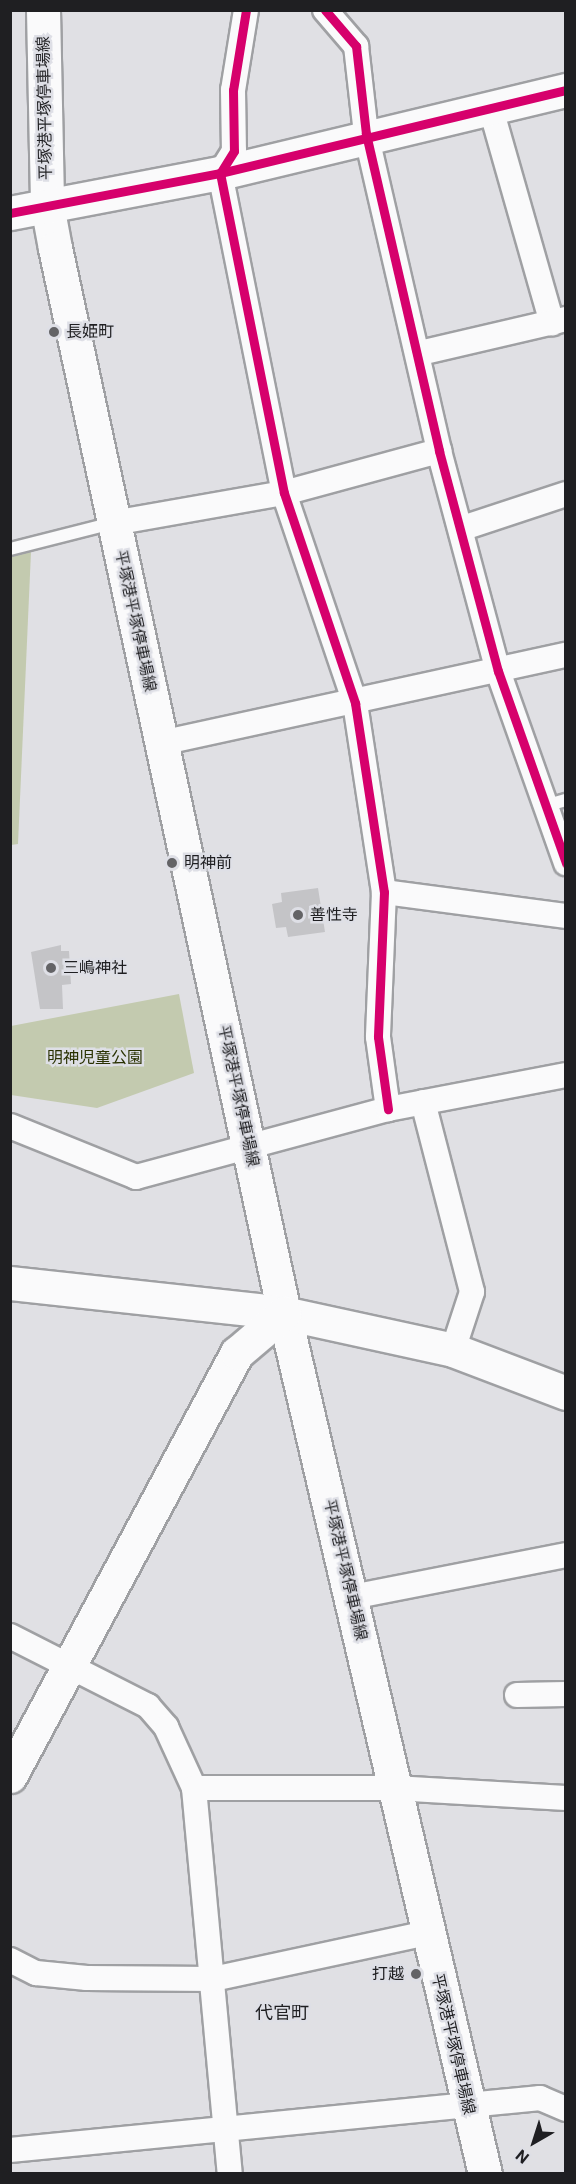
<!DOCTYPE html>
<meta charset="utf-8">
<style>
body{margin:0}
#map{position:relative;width:576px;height:2184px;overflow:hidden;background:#e0e0e4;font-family:Roboto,"Noto Sans JP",sans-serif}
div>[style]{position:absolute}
.green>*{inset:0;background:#c3caaf}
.building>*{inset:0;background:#c4c4c7}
.roads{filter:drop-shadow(2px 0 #9fa0a3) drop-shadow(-2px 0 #9fa0a3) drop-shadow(0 2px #9fa0a3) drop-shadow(0 -2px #9fa0a3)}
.lane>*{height:12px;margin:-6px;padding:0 6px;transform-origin:6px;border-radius:6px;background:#fafafb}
.street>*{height:24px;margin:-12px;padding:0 12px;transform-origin:12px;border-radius:12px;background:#fafafb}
.secondary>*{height:33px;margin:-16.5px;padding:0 16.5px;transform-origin:16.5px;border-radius:16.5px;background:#fafafb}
.cycleway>*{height:9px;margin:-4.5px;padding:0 4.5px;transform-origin:4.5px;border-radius:4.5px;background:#d6006c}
.dots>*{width:16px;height:16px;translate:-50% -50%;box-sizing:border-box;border:3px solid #dedfe6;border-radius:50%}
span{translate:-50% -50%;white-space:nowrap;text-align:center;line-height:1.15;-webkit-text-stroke:5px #dedfe6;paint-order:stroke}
.street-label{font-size:16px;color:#1f1f22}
.poi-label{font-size:16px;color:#1f1f22}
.left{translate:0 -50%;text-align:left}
.right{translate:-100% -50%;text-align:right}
.park-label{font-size:16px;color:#2a3202}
.neighbourhood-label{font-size:18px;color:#1f1f22}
.frame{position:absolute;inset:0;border:12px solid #1f1f22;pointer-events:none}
.north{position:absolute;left:504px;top:2112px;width:60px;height:60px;-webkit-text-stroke:4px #dedfe6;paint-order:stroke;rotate:219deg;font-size:16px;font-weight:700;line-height:24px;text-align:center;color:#1f1f22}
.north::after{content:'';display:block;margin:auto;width:21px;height:27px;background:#1f1f22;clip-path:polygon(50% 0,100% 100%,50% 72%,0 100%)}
</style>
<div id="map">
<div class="green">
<i style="clip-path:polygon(31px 552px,18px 844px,11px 845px,11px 557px)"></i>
<i style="clip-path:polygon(179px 994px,194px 1073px,97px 1108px,11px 1095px,11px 1026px)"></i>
</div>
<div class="building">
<i style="clip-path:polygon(318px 888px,325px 932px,288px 937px,286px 927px,276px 928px,272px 904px,282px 902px,281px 893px)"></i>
<i style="clip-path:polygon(61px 945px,61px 951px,69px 951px,71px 984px,62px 985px,63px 1009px,40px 1009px,31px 952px)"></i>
</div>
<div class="roads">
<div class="lane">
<i style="left:10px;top:549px;width:106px;rotate:-14.2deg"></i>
<i style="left:548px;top:805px;width:19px;rotate:-16deg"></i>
</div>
<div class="street">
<i style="left:246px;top:10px;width:81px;rotate:99.2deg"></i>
<i style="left:233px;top:90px;width:61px;rotate:89.1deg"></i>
<i style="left:234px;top:151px;width:26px;rotate:122deg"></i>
<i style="left:220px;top:173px;width:326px;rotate:78.7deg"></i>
<i style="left:284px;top:493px;width:222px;rotate:71.3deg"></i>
<i style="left:355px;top:703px;width:191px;rotate:81.3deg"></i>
<i style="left:384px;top:892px;width:145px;rotate:92.4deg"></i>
<i style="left:378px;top:1037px;width:73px;rotate:82.1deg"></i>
<i style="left:325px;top:10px;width:48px;rotate:49.3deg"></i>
<i style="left:356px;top:46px;width:89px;rotate:83.5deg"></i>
<i style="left:366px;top:134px;width:325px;rotate:77deg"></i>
<i style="left:439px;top:451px;width:228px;rotate:75deg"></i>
<i style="left:498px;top:671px;width:204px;rotate:70.5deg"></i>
<i style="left:491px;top:109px;width:223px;rotate:74.1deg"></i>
<i style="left:420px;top:353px;width:150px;rotate:-13.1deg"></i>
<i style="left:113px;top:523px;width:174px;rotate:-10deg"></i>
<i style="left:284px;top:493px;width:161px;rotate:-15.2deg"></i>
<i style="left:463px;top:528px;width:108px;rotate:-18.3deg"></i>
<i style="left:161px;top:743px;width:414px;rotate:-12.3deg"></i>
<i style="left:384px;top:892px;width:184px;rotate:7.5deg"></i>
<i style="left:423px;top:1102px;width:196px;rotate:75.5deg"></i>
<i style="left:472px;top:1292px;width:61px;rotate:108.1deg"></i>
<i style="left:10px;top:1126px;width:136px;rotate:22deg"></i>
<i style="left:136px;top:1177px;width:261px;rotate:-15.1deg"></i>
<i style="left:388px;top:1109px;width:181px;rotate:-10.8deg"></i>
<i style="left:352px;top:1597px;width:218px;rotate:-11.1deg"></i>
<i style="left:10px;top:1636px;width:155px;rotate:26.9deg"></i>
<i style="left:148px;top:1706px;width:28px;rotate:49deg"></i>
<i style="left:166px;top:1727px;width:67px;rotate:65.3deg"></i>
<i style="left:194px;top:1788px;width:388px;rotate:84.7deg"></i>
<i style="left:517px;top:1695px;width:49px;rotate:-1.2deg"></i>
<i style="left:194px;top:1788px;width:200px"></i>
<i style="left:394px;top:1788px;width:172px;rotate:3.3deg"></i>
<i style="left:10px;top:1960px;width:29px;rotate:27deg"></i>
<i style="left:36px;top:1973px;width:51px;rotate:5.6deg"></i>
<i style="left:87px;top:1978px;width:126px;rotate:0.5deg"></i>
<i style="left:213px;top:1979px;width:219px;rotate:-12.1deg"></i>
<i style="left:10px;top:2150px;width:533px;rotate:-5.6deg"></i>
<i style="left:540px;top:2098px;width:28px;rotate:23deg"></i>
</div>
<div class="secondary">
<i style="left:43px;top:10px;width:195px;rotate:88.8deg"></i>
<i style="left:47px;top:205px;width:44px;rotate:79.5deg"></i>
<i style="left:55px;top:248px;width:1089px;rotate:77.86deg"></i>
<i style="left:284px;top:1313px;width:884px;rotate:76.86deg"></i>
<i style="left:10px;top:213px;width:214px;rotate:-10.8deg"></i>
<i style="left:220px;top:173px;width:356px;rotate:-13.5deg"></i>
<i style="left:10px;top:1283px;width:276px;rotate:6.2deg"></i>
<i style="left:284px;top:1313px;width:173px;rotate:12.3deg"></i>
<i style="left:453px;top:1350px;width:121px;rotate:20.8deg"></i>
<i style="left:10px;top:1776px;width:480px;rotate:-61.8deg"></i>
<i style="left:237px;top:1353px;width:62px;rotate:-40.4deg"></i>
</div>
</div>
<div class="cycleway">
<i style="left:246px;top:10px;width:81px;rotate:99.2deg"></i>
<i style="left:233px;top:90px;width:61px;rotate:89.1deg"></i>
<i style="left:234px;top:151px;width:26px;rotate:122deg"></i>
<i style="left:220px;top:173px;width:326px;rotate:78.7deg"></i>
<i style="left:284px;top:493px;width:222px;rotate:71.3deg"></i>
<i style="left:355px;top:703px;width:191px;rotate:81.3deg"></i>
<i style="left:384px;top:892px;width:145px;rotate:92.4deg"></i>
<i style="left:378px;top:1037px;width:73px;rotate:82.1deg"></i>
<i style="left:325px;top:10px;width:48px;rotate:49.3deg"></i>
<i style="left:356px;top:46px;width:89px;rotate:83.5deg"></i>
<i style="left:366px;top:134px;width:325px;rotate:77deg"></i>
<i style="left:439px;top:451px;width:228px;rotate:75deg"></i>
<i style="left:498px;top:671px;width:204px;rotate:70.5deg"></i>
<i style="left:10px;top:213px;width:214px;rotate:-10.8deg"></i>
<i style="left:220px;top:173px;width:356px;rotate:-13.5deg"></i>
</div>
<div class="dots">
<i style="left:54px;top:332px;background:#636366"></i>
<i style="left:172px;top:863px;background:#636366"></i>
<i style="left:298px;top:915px;background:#636366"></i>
<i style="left:51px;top:968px;background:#636366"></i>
<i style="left:416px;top:1974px;background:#636366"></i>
</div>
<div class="street-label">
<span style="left:45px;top:108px;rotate:-91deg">平塚港平塚停車場線</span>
<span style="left:135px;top:621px;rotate:78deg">平塚港平塚停車場線</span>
<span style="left:238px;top:1096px;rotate:78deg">平塚港平塚停車場線</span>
<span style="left:345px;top:1570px;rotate:77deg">平塚港平塚停車場線</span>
<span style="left:453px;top:2044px;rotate:77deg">平塚港平塚停車場線</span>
</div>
<div class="poi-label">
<span class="left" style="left:66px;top:332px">長姫町</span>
<span class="left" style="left:184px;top:863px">明神前</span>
<span class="left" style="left:310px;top:915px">善性寺</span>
<span class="left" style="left:63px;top:968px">三嶋神社</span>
<span class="right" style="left:404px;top:1974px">打越</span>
</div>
<div class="park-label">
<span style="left:95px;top:1058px">明神児童公園</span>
</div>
<div class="neighbourhood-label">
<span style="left:282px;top:2013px">代官町</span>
</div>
<div class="frame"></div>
<div class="north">N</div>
</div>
